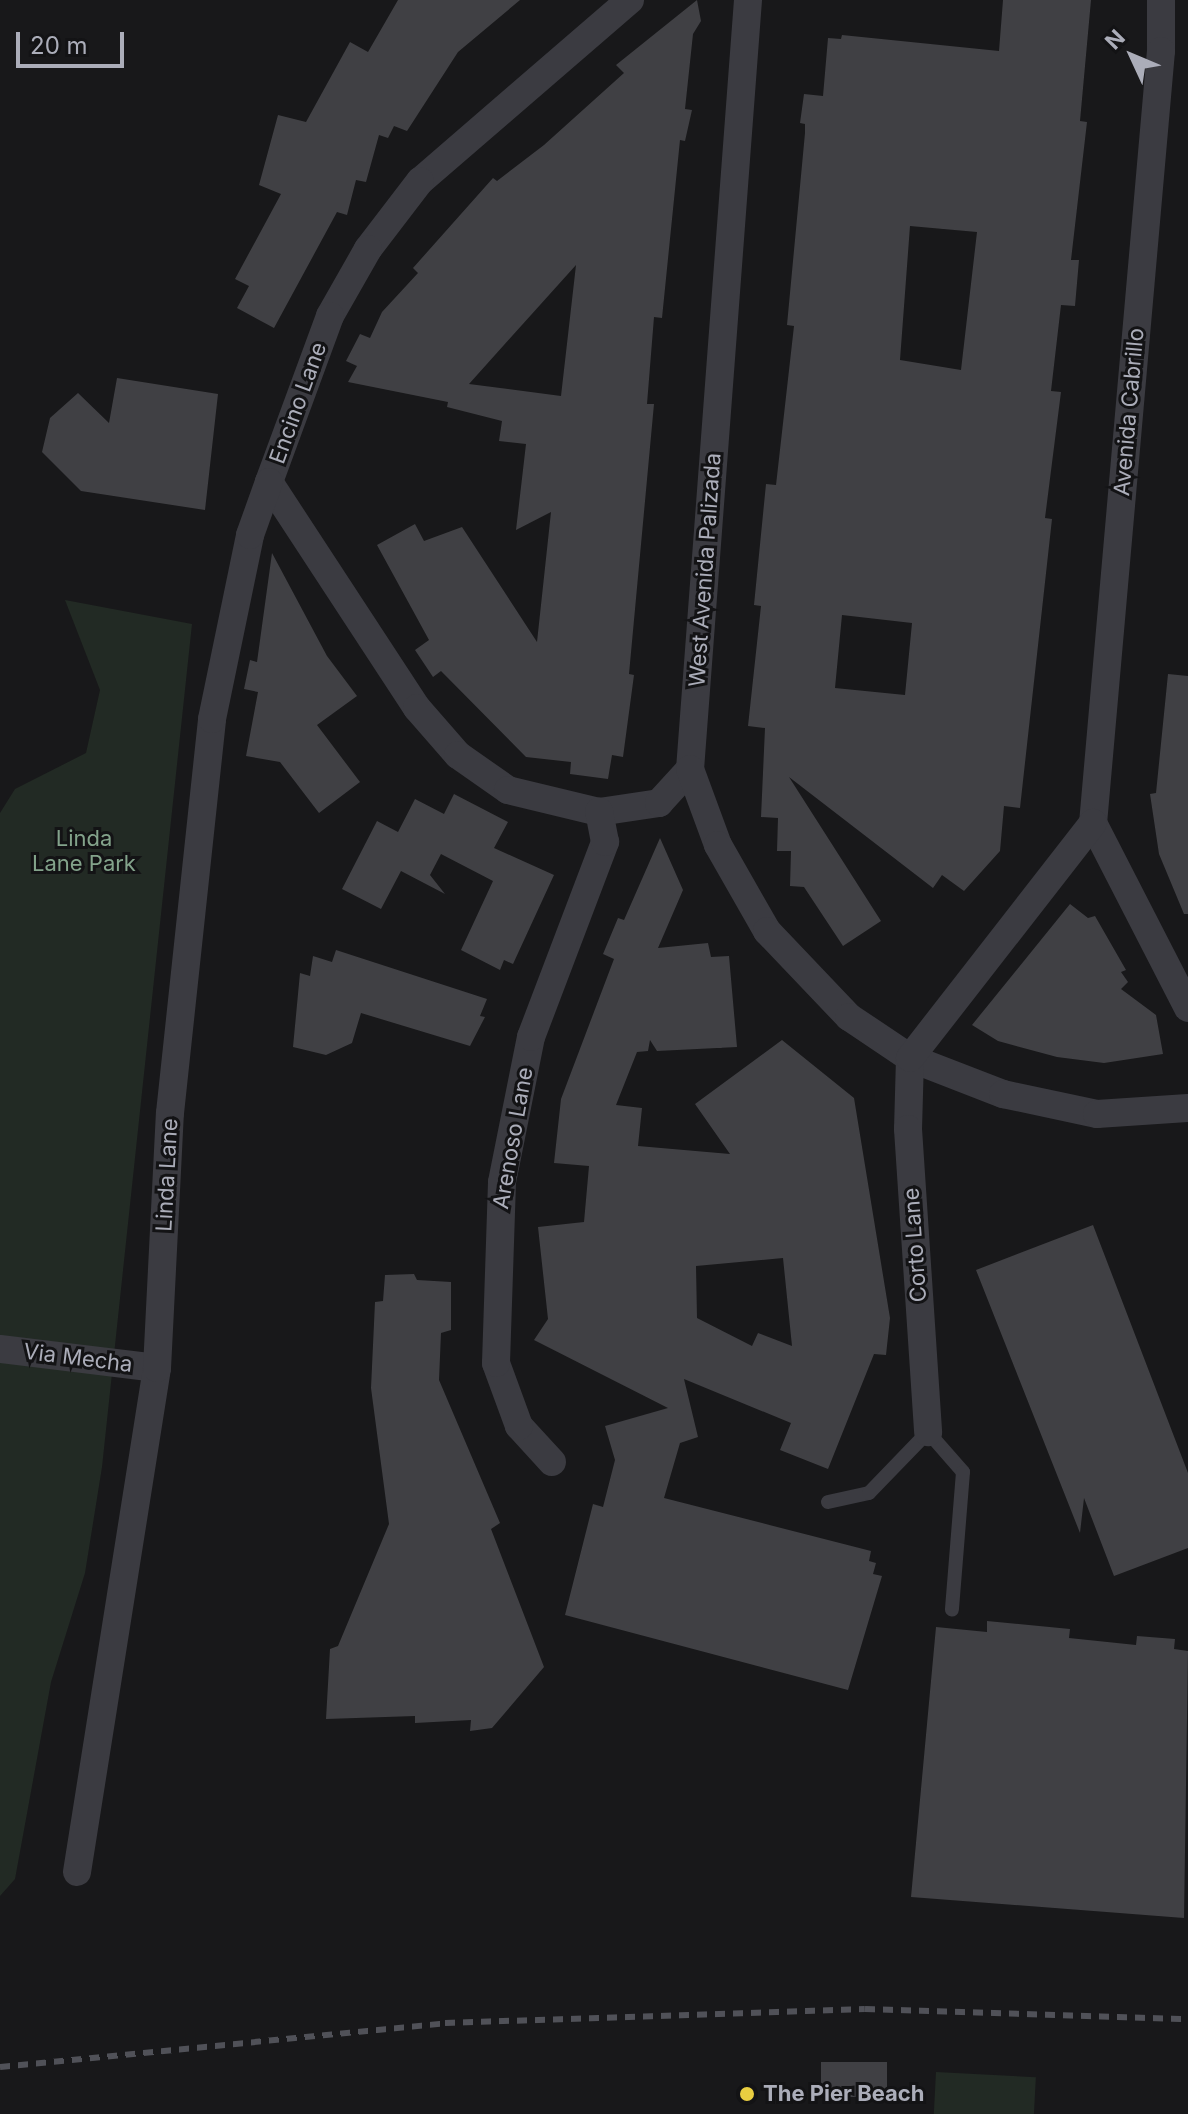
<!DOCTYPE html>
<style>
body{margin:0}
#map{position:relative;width:1188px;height:2114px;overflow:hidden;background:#18181a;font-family:Inter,sans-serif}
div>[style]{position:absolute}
.green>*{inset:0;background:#222a24;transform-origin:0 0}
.building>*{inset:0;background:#404044;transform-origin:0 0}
.service>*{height:14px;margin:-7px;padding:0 7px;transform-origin:7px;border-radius:7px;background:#3b3b41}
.minor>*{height:28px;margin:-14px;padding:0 14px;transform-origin:14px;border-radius:14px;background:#3b3b41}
.rail>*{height:6px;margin-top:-3px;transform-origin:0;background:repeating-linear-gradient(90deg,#505158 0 10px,transparent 0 18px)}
.dots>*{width:22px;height:22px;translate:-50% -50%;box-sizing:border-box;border:4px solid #131315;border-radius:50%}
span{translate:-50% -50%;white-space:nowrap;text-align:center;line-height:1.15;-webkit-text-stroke:6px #131315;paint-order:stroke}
.street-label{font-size:22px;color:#abadb9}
.park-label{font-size:22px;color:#83a38b}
.poi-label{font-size:22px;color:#abadb9;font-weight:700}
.left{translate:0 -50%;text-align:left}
.north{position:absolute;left:1092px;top:16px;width:80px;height:80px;-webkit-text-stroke:6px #131315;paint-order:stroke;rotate:314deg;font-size:22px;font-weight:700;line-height:32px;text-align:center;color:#abadb9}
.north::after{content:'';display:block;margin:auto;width:28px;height:36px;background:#abadb9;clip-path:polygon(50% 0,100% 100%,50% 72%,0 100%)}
.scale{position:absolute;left:16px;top:32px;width:108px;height:36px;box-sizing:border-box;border:4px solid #abadb9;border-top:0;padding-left:10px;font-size:24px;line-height:28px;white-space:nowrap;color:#abadb9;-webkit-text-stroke:6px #131315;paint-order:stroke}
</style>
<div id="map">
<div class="green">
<i style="clip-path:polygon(65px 600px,192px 624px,102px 1467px,85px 1573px,51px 1682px,15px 1879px,0 1896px,0 813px,15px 789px,86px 753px,100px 690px)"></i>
<i style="left:936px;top:2072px;width:100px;height:42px;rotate:3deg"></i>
</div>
<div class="building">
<i style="clip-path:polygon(398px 0,520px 0,458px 52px,407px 131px,394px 126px,388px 138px,379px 135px,366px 182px,356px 180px,347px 215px,337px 212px,274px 328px,237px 308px,249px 286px,235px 279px,281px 194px,259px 185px,278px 115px,306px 122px,350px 42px,368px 52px)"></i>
<i style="clip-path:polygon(evenodd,697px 0,701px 21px,693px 34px,685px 109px,692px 110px,685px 141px,680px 140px,662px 318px,654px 317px,647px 404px,654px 404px,629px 674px,634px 675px,623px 757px,612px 755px,608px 779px,570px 774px,571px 762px,526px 757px,441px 671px,433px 677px,415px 650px,429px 640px,377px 545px,415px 524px,424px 541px,462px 527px,537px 642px,551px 512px,516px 530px,526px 444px,499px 441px,502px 421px,447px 407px,448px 402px,348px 382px,357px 366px,346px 361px,360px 334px,370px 338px,382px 312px,418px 273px,413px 268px,493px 178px,497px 181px,544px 145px,624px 73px,616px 65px,697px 0,576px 265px,561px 396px,469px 384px,531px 315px,576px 265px)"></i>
<i style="clip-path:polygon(evenodd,1003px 0,1091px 0,1080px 121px,1087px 122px,1071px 260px,1079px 260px,1075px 306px,1061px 305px,1051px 391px,1061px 392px,1045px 518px,1052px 519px,1020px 808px,1004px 806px,1000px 851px,964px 891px,942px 875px,933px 888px,789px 777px,881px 921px,843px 946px,804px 887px,790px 886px,791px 851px,777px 851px,778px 818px,761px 817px,765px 728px,748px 726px,761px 606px,754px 605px,766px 484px,776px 485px,794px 326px,787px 325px,805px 133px,805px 124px,800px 123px,804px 94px,823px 96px,828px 38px,841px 39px,842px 35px,999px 51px,1003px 0,910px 226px,977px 232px,961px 370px,900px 360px,910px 226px,1003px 0,842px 615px,912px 623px,905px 695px,835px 688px,842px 615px)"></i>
<i style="clip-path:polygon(117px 378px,218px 394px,205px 510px,81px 491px,42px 452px,50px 418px,78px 393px,109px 423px)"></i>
<i style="clip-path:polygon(272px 553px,327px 656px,357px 696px,317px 725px,360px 782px,319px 813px,280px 762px,246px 756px,258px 692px,244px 689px,250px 660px,257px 662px)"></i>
<i style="clip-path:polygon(1168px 674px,1188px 676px,1188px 914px,1184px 914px,1159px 854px,1150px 794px,1156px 793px)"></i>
<i style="clip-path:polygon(454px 794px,508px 822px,494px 848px,554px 875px,513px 964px,504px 960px,500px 970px,461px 950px,493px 881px,441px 854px,430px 875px,445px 894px,401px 871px,381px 909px,342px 889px,377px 821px,398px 832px,415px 799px,444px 814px)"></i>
<i style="clip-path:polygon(evenodd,660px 838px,683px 890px,658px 948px,708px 943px,711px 957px,729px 956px,737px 1047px,657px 1051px,650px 1040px,648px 1051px,637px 1052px,616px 1105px,642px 1108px,638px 1146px,730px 1154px,695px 1104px,782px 1040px,854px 1098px,890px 1318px,886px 1355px,874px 1354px,828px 1469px,780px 1450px,791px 1423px,684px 1379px,698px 1437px,680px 1443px,664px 1498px,871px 1551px,869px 1561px,876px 1563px,873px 1574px,882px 1576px,848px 1690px,565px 1615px,593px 1504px,603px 1507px,615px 1460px,605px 1426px,668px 1408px,534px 1340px,548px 1319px,538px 1227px,584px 1222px,589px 1166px,554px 1163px,561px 1099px,614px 959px,603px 954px,618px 918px,624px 920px,660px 838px,783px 1258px,792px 1346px,758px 1333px,752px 1346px,697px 1318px,696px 1266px,783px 1258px)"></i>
<i style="clip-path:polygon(1070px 904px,1088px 918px,1095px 916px,1126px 970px,1121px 972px,1128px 982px,1121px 989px,1156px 1015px,1163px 1054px,1104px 1063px,1057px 1057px,998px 1041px,972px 1025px)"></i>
<i style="clip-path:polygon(336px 950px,487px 999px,480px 1016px,485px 1017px,470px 1046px,361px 1013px,352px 1043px,326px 1055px,293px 1047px,300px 973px,310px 976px,313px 956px,332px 962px)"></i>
<i style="clip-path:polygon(1093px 1225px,1188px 1473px,1188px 1548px,1114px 1576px,1084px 1498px,1080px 1533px,976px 1270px)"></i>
<i style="clip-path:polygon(414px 1274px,417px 1280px,451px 1282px,451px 1330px,441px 1333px,439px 1380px,500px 1523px,491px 1529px,544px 1667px,492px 1728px,470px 1731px,471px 1720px,415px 1723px,415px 1716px,326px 1719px,330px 1649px,338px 1646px,389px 1524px,371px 1388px,375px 1302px,383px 1301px,385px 1275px)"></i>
<i style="clip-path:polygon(987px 1621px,1070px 1629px,1069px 1638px,1136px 1645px,1137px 1636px,1175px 1639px,1174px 1649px,1188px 1651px,1184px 1918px,911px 1897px,936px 1627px,987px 1632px)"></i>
<i style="left:887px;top:2062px;width:35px;height:66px;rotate:90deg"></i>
</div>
<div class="service">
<i style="left:828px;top:1502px;width:42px;rotate:-12.4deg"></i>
<i style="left:869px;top:1493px;width:85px;rotate:-46deg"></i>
<i style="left:928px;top:1432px;width:53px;rotate:48.8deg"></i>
<i style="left:963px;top:1472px;width:138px;rotate:94.6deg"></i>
</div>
<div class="minor">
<i style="left:630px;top:0;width:277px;rotate:139.2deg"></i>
<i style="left:420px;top:181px;width:86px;rotate:127.4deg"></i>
<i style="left:368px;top:249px;width:77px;rotate:119.6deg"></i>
<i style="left:330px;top:316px;width:177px;rotate:110.2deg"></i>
<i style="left:269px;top:482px;width:270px;rotate:56.8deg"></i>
<i style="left:417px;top:708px;width:62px;rotate:48.9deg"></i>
<i style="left:458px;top:755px;width:61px;rotate:35deg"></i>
<i style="left:508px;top:790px;width:94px;rotate:13.6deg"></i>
<i style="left:599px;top:812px;width:61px;rotate:-8.5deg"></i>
<i style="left:659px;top:803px;width:46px;rotate:-47.6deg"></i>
<i style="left:748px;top:0;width:771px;rotate:94.31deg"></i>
<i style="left:690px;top:769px;width:81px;rotate:69.8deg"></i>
<i style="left:718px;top:845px;width:99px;rotate:60.3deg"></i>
<i style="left:767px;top:931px;width:119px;rotate:46.4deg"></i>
<i style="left:849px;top:1017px;width:73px;rotate:33.9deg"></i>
<i style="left:910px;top:1058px;width:100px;rotate:21.2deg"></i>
<i style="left:1003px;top:1094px;width:96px;rotate:12deg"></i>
<i style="left:1097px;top:1114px;width:91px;rotate:-3.8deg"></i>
<i style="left:1161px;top:0;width:51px;rotate:90deg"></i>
<i style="left:1161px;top:51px;width:775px;rotate:95.03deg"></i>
<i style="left:1093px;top:823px;width:208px;rotate:62.8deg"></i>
<i style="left:910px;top:1058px;width:71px;rotate:91.6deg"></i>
<i style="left:908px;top:1129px;width:304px;rotate:86.2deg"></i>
<i style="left:910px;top:1058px;width:298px;rotate:-52.1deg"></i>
<i style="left:0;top:1349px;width:158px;rotate:6.9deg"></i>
<i style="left:552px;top:1462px;width:49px;rotate:-132.5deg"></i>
<i style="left:519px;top:1426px;width:67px;rotate:-110.1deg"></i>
<i style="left:496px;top:1363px;width:181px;rotate:-88.1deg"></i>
<i style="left:502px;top:1182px;width:148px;rotate:-78.7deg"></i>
<i style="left:531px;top:1037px;width:209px;rotate:-69.2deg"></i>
<i style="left:605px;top:842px;width:31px;rotate:-101deg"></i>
<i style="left:77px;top:1872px;width:510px;rotate:-80.98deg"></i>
<i style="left:157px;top:1368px;width:255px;rotate:-87.1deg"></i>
<i style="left:170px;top:1113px;width:396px;rotate:-83.9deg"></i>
<i style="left:212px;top:719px;width:188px;rotate:-78.3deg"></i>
<i style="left:250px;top:535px;width:56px;rotate:-70.3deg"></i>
</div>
<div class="rail">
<i style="left:0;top:2067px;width:447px;rotate:-5.6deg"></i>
<i style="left:445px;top:2023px;width:420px;rotate:-1.9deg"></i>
<i style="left:865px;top:2009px;width:323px;rotate:1.8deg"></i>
</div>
<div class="dots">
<i style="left:747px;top:2094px;background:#e9ce41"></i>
</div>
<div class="street-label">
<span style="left:298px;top:403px;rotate:-70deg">Encino Lane</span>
<span style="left:1129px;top:412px;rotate:-85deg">Avenida Cabrillo</span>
<span style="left:705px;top:570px;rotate:-86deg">West Avenida Palizada</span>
<span style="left:513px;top:1138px;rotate:-80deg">Arenoso Lane</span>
<span style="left:167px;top:1175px;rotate:-87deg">Linda Lane</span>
<span style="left:915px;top:1245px;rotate:-94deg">Corto Lane</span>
<span style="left:78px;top:1358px;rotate:7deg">Via Mecha</span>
</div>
<div class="park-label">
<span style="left:84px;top:851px">Linda<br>Lane Park</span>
</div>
<div class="poi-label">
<span class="left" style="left:763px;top:2094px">The Pier Beach</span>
</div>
<div class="north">N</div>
<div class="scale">20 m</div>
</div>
